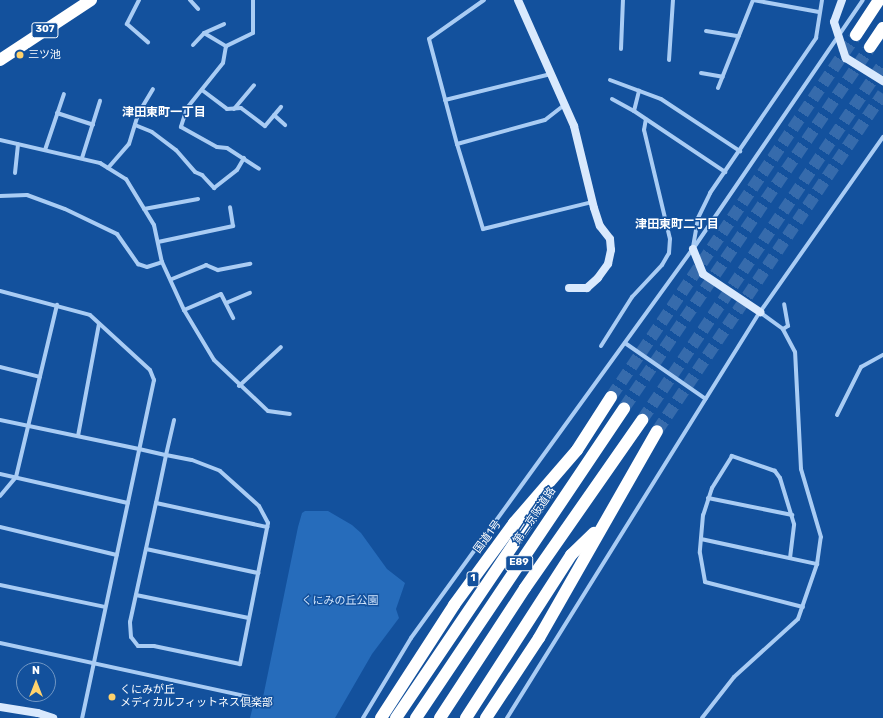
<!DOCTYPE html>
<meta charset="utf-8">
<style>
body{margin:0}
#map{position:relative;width:883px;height:718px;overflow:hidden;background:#13519d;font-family:Rubik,"Noto Sans JP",sans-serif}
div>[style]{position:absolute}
.green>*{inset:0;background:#266cbb}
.highway-tunnel>*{height:12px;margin-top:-6px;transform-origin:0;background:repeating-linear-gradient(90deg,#366bac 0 12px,transparent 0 18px)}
.street>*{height:4px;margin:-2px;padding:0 2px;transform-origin:2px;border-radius:2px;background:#a9ccf4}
.secondary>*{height:8px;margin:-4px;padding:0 4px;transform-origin:4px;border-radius:4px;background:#d9e9fd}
.highway>*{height:12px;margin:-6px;padding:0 6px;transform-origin:6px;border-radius:6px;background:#fff}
.dots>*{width:11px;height:11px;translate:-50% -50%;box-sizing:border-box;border:2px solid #13519d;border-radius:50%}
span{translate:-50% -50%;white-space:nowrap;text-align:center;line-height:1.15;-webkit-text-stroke:3px #13519d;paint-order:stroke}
.shield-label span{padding:1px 3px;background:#13519d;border:1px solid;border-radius:3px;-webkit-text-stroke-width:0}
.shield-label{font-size:10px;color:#fff;font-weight:700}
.poi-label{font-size:11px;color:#fff}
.left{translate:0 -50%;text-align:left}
.street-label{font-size:11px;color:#fff}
.park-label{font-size:11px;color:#d2e6fd}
.neighbourhood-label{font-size:12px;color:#fff;font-weight:700}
.north{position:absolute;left:16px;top:662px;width:40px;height:40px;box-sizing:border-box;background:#13519d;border:1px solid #7197c4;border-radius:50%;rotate:0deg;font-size:11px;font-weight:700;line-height:16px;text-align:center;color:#fff}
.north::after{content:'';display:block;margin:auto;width:14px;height:18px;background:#ffd26c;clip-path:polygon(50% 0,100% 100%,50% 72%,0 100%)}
</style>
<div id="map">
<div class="green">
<i style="clip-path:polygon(305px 511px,328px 511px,352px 525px,361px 533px,387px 569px,405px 583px,396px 609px,399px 618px,372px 654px,335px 718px,250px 718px,253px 706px,261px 707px,298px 527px,302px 513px)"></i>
</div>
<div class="highway-tunnel">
<i style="left:611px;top:397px;width:437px;rotate:-55.9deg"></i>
<i style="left:624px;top:408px;width:437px;rotate:-55.7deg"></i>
<i style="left:642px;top:420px;width:430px;rotate:-55.9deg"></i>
<i style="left:657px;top:431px;width:406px;rotate:-56.2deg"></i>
</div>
<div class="street">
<i style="left:139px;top:0;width:27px;rotate:117deg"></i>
<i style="left:127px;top:24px;width:28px;rotate:41deg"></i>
<i style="left:190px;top:0;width:12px;rotate:48deg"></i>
<i style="left:253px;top:0;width:33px;rotate:90deg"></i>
<i style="left:253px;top:33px;width:30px;rotate:154deg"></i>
<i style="left:226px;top:46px;width:17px;rotate:100deg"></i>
<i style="left:223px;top:63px;width:58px;rotate:128.7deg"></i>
<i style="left:187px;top:108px;width:20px;rotate:108deg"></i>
<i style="left:181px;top:127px;width:41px;rotate:29.1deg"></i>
<i style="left:217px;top:147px;width:10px;rotate:6deg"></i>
<i style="left:227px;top:148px;width:38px;rotate:33deg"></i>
<i style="left:484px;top:0;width:67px;rotate:144.7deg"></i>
<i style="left:429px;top:39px;width:109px;rotate:75.1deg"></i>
<i style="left:457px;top:144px;width:89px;rotate:73deg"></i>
<i style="left:483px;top:229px;width:112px;rotate:-13.9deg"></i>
<i style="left:753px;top:0;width:67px;rotate:10.3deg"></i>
<i style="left:706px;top:31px;width:33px;rotate:9deg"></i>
<i style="left:204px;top:33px;width:26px;rotate:31deg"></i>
<i style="left:193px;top:45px;width:16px;rotate:-47deg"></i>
<i style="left:204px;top:33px;width:22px;rotate:-24deg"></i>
<i style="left:621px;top:49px;width:49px;rotate:-87.7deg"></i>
<i style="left:669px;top:60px;width:60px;rotate:-86.2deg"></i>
<i style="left:701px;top:73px;width:22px;rotate:10deg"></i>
<i style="left:610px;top:80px;width:54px;rotate:20.4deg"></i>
<i style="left:661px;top:99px;width:95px;rotate:33.4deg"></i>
<i style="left:718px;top:88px;width:95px;rotate:-68.3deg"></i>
<i style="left:202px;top:90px;width:31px;rotate:37deg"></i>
<i style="left:227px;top:109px;width:14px;rotate:-4deg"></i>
<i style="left:241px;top:108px;width:30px;rotate:37deg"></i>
<i style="left:265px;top:126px;width:25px;rotate:-50deg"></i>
<i style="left:612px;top:99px;width:25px;rotate:29deg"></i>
<i style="left:634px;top:111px;width:110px;rotate:33.8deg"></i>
<i style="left:445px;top:100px;width:109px;rotate:-13.8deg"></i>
<i style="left:234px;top:109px;width:31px;rotate:-50deg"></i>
<i style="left:634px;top:111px;width:21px;rotate:-76deg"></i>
<i style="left:57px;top:113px;width:38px;rotate:18deg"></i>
<i style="left:274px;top:115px;width:15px;rotate:42deg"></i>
<i style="left:135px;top:125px;width:18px;rotate:22deg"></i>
<i style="left:152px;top:132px;width:30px;rotate:37deg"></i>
<i style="left:176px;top:150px;width:29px;rotate:49deg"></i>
<i style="left:195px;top:172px;width:8px;rotate:23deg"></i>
<i style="left:202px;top:175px;width:18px;rotate:47deg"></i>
<i style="left:214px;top:188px;width:29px;rotate:-38deg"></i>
<i style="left:237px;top:170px;width:14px;rotate:-60deg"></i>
<i style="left:0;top:140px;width:103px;rotate:13deg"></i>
<i style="left:100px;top:163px;width:31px;rotate:32deg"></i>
<i style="left:126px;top:179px;width:54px;rotate:58.7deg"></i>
<i style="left:154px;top:225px;width:38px;rotate:78deg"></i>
<i style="left:162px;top:262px;width:53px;rotate:65.4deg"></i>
<i style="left:184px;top:310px;width:58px;rotate:59deg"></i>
<i style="left:214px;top:360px;width:74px;rotate:43.4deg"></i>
<i style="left:268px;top:411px;width:22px;rotate:8deg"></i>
<i style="left:457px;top:144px;width:91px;rotate:-15.3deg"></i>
<i style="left:545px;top:120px;width:24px;rotate:-38deg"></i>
<i style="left:45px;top:150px;width:59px;rotate:-71.3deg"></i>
<i style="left:82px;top:158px;width:60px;rotate:-72.5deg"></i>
<i style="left:108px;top:168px;width:32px;rotate:-49deg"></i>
<i style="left:129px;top:144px;width:31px;rotate:-73deg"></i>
<i style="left:138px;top:114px;width:29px;rotate:-59deg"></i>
<i style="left:15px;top:173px;width:29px;rotate:-84deg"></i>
<i style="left:0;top:196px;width:27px;rotate:-2deg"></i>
<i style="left:27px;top:195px;width:40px;rotate:20.2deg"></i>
<i style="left:65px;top:209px;width:58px;rotate:25.7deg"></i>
<i style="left:117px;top:234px;width:37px;rotate:55deg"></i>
<i style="left:138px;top:264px;width:9px;rotate:18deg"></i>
<i style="left:147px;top:267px;width:16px;rotate:-18deg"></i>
<i style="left:144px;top:209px;width:55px;rotate:-10.5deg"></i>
<i style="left:158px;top:242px;width:77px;rotate:-12deg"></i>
<i style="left:233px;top:226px;width:19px;rotate:-99deg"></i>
<i style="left:693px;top:247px;width:29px;rotate:-80deg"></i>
<i style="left:698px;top:218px;width:28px;rotate:-64deg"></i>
<i style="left:710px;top:193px;width:188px;rotate:-55.6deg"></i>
<i style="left:816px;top:38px;width:38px;rotate:-81deg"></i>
<i style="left:172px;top:279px;width:37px;rotate:-22deg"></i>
<i style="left:206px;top:265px;width:13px;rotate:23deg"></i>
<i style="left:218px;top:270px;width:33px;rotate:-11deg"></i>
<i style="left:0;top:291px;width:93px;rotate:14.9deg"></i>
<i style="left:90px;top:315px;width:81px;rotate:42.5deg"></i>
<i style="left:150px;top:370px;width:11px;rotate:68deg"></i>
<i style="left:154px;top:380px;width:346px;rotate:102deg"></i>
<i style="left:226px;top:303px;width:26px;rotate:-23deg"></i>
<i style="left:184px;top:310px;width:40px;rotate:-23.4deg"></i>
<i style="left:221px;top:294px;width:27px;rotate:63deg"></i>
<i style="left:783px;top:329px;width:6px;rotate:-31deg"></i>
<i style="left:788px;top:326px;width:22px;rotate:-100deg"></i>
<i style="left:625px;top:343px;width:98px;rotate:34.7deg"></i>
<i style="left:601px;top:346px;width:58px;rotate:-57.7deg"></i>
<i style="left:632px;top:297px;width:44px;rotate:-46.8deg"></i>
<i style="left:662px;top:265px;width:14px;rotate:-60deg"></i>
<i style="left:669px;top:253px;width:14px;rotate:-86deg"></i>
<i style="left:670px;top:239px;width:112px;rotate:-103.4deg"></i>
<i style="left:644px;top:130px;width:11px;rotate:-80deg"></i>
<i style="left:0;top:367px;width:41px;rotate:14deg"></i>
<i style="left:239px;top:386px;width:57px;rotate:-42.9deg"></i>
<i style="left:837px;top:415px;width:54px;rotate:-63.4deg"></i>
<i style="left:861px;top:367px;width:25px;rotate:-29deg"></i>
<i style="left:0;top:420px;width:142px;rotate:11.8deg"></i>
<i style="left:139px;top:449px;width:28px;rotate:13deg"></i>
<i style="left:166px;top:455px;width:26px;rotate:11deg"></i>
<i style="left:192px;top:460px;width:30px;rotate:21deg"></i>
<i style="left:220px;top:471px;width:52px;rotate:41.9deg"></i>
<i style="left:259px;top:506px;width:19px;rotate:62deg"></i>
<i style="left:268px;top:523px;width:144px;rotate:101.2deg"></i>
<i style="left:240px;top:664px;width:88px;rotate:-168.2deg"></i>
<i style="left:154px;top:646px;width:16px;rotate:180deg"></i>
<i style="left:138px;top:646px;width:11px;rotate:-128deg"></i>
<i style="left:131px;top:637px;width:15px;rotate:-94deg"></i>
<i style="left:130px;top:622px;width:122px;rotate:-77.7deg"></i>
<i style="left:156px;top:503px;width:49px;rotate:-78.2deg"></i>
<i style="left:166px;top:455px;width:36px;rotate:-77deg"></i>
<i style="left:78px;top:436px;width:114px;rotate:-79.4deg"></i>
<i style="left:0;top:474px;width:131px;rotate:12.8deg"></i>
<i style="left:0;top:496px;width:25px;rotate:-50deg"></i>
<i style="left:16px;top:477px;width:177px;rotate:-76.6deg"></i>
<i style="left:708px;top:498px;width:86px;rotate:11.4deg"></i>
<i style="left:156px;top:503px;width:114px;rotate:12.2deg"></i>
<i style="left:0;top:527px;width:120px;rotate:13.5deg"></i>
<i style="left:701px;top:539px;width:119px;rotate:12.2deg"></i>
<i style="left:146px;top:549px;width:115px;rotate:12.1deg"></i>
<i style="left:790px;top:558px;width:34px;rotate:-83deg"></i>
<i style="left:794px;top:524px;width:48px;rotate:-106.9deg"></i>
<i style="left:780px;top:478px;width:9px;rotate:-126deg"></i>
<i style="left:775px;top:471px;width:46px;rotate:-160.8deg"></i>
<i style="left:732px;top:456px;width:38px;rotate:122deg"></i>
<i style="left:712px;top:488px;width:28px;rotate:108deg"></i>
<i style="left:703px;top:515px;width:38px;rotate:95deg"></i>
<i style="left:700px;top:553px;width:29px;rotate:80deg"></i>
<i style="left:705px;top:582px;width:101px;rotate:14.3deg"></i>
<i style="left:0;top:585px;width:107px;rotate:11.8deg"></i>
<i style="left:136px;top:595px;width:115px;rotate:11.5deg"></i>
<i style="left:0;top:643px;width:256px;rotate:12.2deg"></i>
<i style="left:363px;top:718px;width:93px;rotate:-59deg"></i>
<i style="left:411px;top:638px;width:480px;rotate:-54.1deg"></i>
<i style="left:693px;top:249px;width:301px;rotate:-55.7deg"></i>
<i style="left:507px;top:718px;width:478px;rotate:-58.1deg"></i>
<i style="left:760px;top:312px;width:214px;rotate:-54.9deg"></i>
<i style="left:702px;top:718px;width:52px;rotate:-52deg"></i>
<i style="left:734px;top:677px;width:86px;rotate:-42.2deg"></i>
<i style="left:798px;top:619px;width:58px;rotate:-70.9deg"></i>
<i style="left:817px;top:564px;width:27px;rotate:-82deg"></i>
<i style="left:821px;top:537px;width:71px;rotate:-106.4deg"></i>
<i style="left:801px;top:469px;width:117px;rotate:-92.9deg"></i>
<i style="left:795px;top:352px;width:26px;rotate:-118deg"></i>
<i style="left:783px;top:329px;width:29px;rotate:-144deg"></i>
</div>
<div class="secondary">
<i style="left:518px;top:0;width:138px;rotate:66deg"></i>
<i style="left:574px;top:126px;width:84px;rotate:76.3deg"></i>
<i style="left:594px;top:208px;width:19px;rotate:72deg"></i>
<i style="left:600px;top:226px;width:16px;rotate:52deg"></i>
<i style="left:610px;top:239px;width:11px;rotate:85deg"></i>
<i style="left:611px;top:250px;width:14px;rotate:102deg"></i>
<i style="left:608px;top:264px;width:17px;rotate:126deg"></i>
<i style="left:598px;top:278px;width:15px;rotate:138deg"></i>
<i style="left:587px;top:288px;width:18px;rotate:180deg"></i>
<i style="left:842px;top:0;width:23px;rotate:110deg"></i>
<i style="left:834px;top:22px;width:38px;rotate:72deg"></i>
<i style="left:846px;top:58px;width:44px;rotate:31.9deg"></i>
<i style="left:693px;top:249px;width:27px;rotate:68deg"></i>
<i style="left:703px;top:274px;width:69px;rotate:33.7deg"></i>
<i style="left:0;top:707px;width:38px;rotate:9deg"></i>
<i style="left:38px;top:713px;width:16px;rotate:18deg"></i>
</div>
<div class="highway">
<i style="left:856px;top:35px;width:42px;rotate:-56.7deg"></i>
<i style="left:870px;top:47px;width:23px;rotate:-56deg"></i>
<i style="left:0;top:60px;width:109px;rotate:-33.4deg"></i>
<i style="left:381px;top:718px;width:135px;rotate:-57.1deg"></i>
<i style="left:454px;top:605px;width:102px;rotate:-53.8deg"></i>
<i style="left:514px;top:523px;width:96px;rotate:-49.2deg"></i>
<i style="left:577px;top:450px;width:63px;rotate:-57.3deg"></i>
<i style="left:396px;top:718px;width:273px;rotate:-55.9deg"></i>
<i style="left:416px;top:718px;width:373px;rotate:-56.1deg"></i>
<i style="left:440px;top:718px;width:155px;rotate:-56.8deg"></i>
<i style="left:525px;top:588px;width:205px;rotate:-55.1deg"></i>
<i style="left:466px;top:718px;width:194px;rotate:-57.2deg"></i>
<i style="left:571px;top:555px;width:32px;rotate:-44deg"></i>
<i style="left:486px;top:718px;width:96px;rotate:-56.5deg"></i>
<i style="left:539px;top:638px;width:238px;rotate:-60.3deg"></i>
</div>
<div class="dots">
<i style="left:20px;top:55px;background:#ffd26c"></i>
<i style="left:112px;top:697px;background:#ffd26c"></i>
</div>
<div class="shield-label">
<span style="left:45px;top:30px">307</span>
<span style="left:519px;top:563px">E89</span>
<span style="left:473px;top:579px">1</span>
</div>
<div class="poi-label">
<span class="left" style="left:28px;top:55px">三ツ池</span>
<span class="left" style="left:120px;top:697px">くにみが丘<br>メディカルフィットネス倶楽部</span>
</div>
<div class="street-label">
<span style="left:535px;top:516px;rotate:-56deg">第二京阪道路</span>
<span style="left:488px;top:537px;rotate:-54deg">国道1号</span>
</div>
<div class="park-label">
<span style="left:340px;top:601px">くにみの丘公園</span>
</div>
<div class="neighbourhood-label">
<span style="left:164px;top:113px">津田東町一丁目</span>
<span style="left:677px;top:225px">津田東町二丁目</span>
</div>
<div class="north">N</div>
</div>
